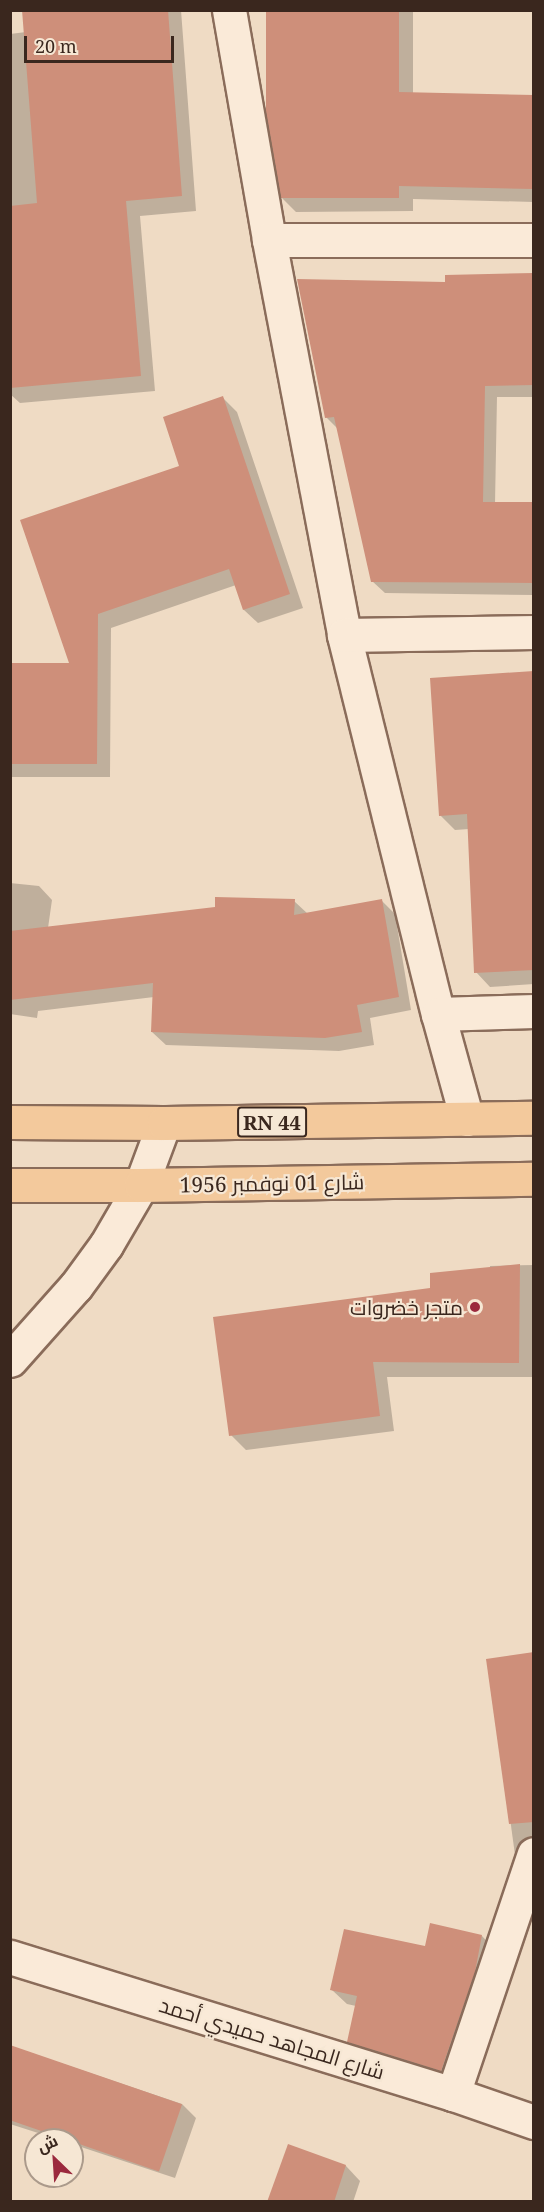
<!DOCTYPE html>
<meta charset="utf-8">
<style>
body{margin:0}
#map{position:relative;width:544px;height:2212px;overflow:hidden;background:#efdbc4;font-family:"Noto Serif",Cairo,serif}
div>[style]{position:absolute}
.shadow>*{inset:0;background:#0003}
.building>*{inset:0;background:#ce8f7a;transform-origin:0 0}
.roads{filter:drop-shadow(2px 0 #8a6c5a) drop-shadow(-2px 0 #8a6c5a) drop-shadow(0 2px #8a6c5a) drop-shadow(0 -2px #8a6c5a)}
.minor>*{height:33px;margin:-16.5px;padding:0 16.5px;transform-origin:16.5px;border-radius:16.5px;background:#faead8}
.primary>*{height:33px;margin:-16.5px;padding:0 16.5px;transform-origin:16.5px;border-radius:16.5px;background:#f3c99c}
.dots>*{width:16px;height:16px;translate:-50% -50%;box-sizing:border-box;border:3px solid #f6e7d4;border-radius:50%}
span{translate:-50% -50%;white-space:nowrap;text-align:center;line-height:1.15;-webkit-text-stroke:4.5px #f6e7d4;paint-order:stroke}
.shield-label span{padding:2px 4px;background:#f6e7d4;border:2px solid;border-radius:4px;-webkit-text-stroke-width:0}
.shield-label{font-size:20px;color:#3a271e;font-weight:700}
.street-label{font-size:21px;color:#3a271e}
.poi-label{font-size:21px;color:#3a271e}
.right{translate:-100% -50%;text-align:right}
.frame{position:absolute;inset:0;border:12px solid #3a271e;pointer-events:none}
.north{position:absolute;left:24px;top:2128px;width:60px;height:60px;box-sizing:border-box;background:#f6e7d4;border:2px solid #ab9a8b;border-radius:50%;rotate:335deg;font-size:16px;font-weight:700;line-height:24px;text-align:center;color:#3a271e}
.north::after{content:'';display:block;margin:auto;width:21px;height:27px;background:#9b293d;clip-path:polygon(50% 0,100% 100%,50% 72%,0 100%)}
.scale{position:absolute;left:24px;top:36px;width:150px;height:27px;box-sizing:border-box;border:3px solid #3a271e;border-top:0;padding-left:8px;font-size:18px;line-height:21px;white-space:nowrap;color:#3a271e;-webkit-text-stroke:4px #f6e7d4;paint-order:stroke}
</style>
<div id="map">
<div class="shadow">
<i style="clip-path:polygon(24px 10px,181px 10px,196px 211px,140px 216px,155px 391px,20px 403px,10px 394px,10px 34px,26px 32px)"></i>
<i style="clip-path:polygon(267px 10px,413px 10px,413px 94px,534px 96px,534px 202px,413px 199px,413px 211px,296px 212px,282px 198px)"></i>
<i style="clip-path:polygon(534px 276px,534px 397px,497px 397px,495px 504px,534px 504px,534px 595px,385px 593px,372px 581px,338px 429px,326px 417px,447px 284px)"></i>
<i style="clip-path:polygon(223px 398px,237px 412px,303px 608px,258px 623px,244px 610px,236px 585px,111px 628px,110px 777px,10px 777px,10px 693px,71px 665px,21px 521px,181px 467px)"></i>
<i style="clip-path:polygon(534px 673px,534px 984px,490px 987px,476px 972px,469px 829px,455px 830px,440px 815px)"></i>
<i style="clip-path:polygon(10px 883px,39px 886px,52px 900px,48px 928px,294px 901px,308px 914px,382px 901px,395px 914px,411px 1010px,370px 1018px,374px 1045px,339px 1051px,166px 1045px,152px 1032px,154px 997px,38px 1011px,37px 1018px,10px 1014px)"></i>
<i style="clip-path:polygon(534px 1265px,534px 1377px,387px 1377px,394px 1431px,246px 1450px,231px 1435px,432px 1290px,490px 1269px,490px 1266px)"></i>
<i style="clip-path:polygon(534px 1654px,534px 1860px,529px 1869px,515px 1855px,499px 1738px)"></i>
<i style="clip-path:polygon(482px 1936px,496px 1951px,456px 2084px,363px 2056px,349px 2041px,356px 2006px,347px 2004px,332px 1990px,426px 1948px)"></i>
<i style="clip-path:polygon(10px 2046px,182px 2104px,196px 2118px,175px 2178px,72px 2144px,72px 2140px,60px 2140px,10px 2124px)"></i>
<i style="clip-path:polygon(289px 2146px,346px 2166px,360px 2181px,353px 2202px,268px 2202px)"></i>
</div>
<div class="building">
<i style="clip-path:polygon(22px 10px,168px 10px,182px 196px,126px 201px,141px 376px,10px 388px,10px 206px,37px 203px)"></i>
<i style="clip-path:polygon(266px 10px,399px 10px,399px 92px,534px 95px,534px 189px,399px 186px,399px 198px,281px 198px,266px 112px)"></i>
<i style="clip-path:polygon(534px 273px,534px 385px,485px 386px,483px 502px,534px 502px,534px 583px,371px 582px,334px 417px,325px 418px,297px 279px,445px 282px,445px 275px)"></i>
<i style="clip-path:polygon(223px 396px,290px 594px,243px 610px,229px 569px,98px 614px,97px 764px,10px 764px,10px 663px,69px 663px,20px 520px,179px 466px,163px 417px)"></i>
<i style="clip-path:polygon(534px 671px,534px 970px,474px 973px,467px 814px,439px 816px,430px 678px)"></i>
<i style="clip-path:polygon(215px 897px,295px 899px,294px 915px,382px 899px,399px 997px,357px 1005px,362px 1032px,325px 1038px,151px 1032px,153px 983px,10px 1000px,10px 931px,215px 907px)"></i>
<i style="clip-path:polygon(520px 1264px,519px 1363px,373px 1362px,380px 1416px,229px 1436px,213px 1317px,430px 1288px,430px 1273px)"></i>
<i style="clip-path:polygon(534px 1652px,534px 1822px,509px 1824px,486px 1659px)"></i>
<i style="clip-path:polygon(430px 1923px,482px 1935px,475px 1972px,441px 2071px,347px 2042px,357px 1996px,330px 1990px,344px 1929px,425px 1946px)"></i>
<i style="left:10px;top:2045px;width:182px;height:71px;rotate:19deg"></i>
<i style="clip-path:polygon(288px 2144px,346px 2165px,334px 2202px,267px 2202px)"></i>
</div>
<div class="roads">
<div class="minor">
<i style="left:229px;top:10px;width:233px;rotate:80.1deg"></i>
<i style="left:269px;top:240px;width:402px;rotate:79.2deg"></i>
<i style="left:344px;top:635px;width:390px;rotate:76.1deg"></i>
<i style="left:438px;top:1014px;width:109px;rotate:74.6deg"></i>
<i style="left:269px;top:240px;width:265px"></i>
<i style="left:344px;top:635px;width:190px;rotate:-0.9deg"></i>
<i style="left:438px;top:1014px;width:96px;rotate:-1.8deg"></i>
<i style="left:10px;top:1360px;width:99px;rotate:-48.3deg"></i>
<i style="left:76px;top:1286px;width:51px;rotate:-53.8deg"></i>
<i style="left:106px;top:1245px;width:69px;rotate:-59.7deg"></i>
<i style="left:141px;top:1185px;width:66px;rotate:-69.6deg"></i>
<i style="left:10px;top:1957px;width:464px;rotate:17.2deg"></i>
<i style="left:453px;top:2094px;width:86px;rotate:19.1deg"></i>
<i style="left:453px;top:2094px;width:253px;rotate:-71.4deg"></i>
</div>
<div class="primary">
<i style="left:10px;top:1122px;width:154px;rotate:0.4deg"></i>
<i style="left:164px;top:1123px;width:370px;rotate:-0.8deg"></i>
<i style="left:10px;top:1185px;width:131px"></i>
<i style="left:141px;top:1185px;width:393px;rotate:-0.9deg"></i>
</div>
</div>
<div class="dots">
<i style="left:475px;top:1307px;background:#9b293d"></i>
</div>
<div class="shield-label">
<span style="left:272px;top:1122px">RN 44</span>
</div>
<div class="street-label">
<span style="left:272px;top:1183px;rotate:-1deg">شارع 01 نوفمبر 1956</span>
<span style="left:272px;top:2038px;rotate:17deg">شارع المجاهد حميدي أحمد</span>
</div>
<div class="poi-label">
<span class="right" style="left:463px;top:1307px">متجر خضروات</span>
</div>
<div class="frame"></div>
<div class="north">ش</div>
<div class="scale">20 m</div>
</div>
